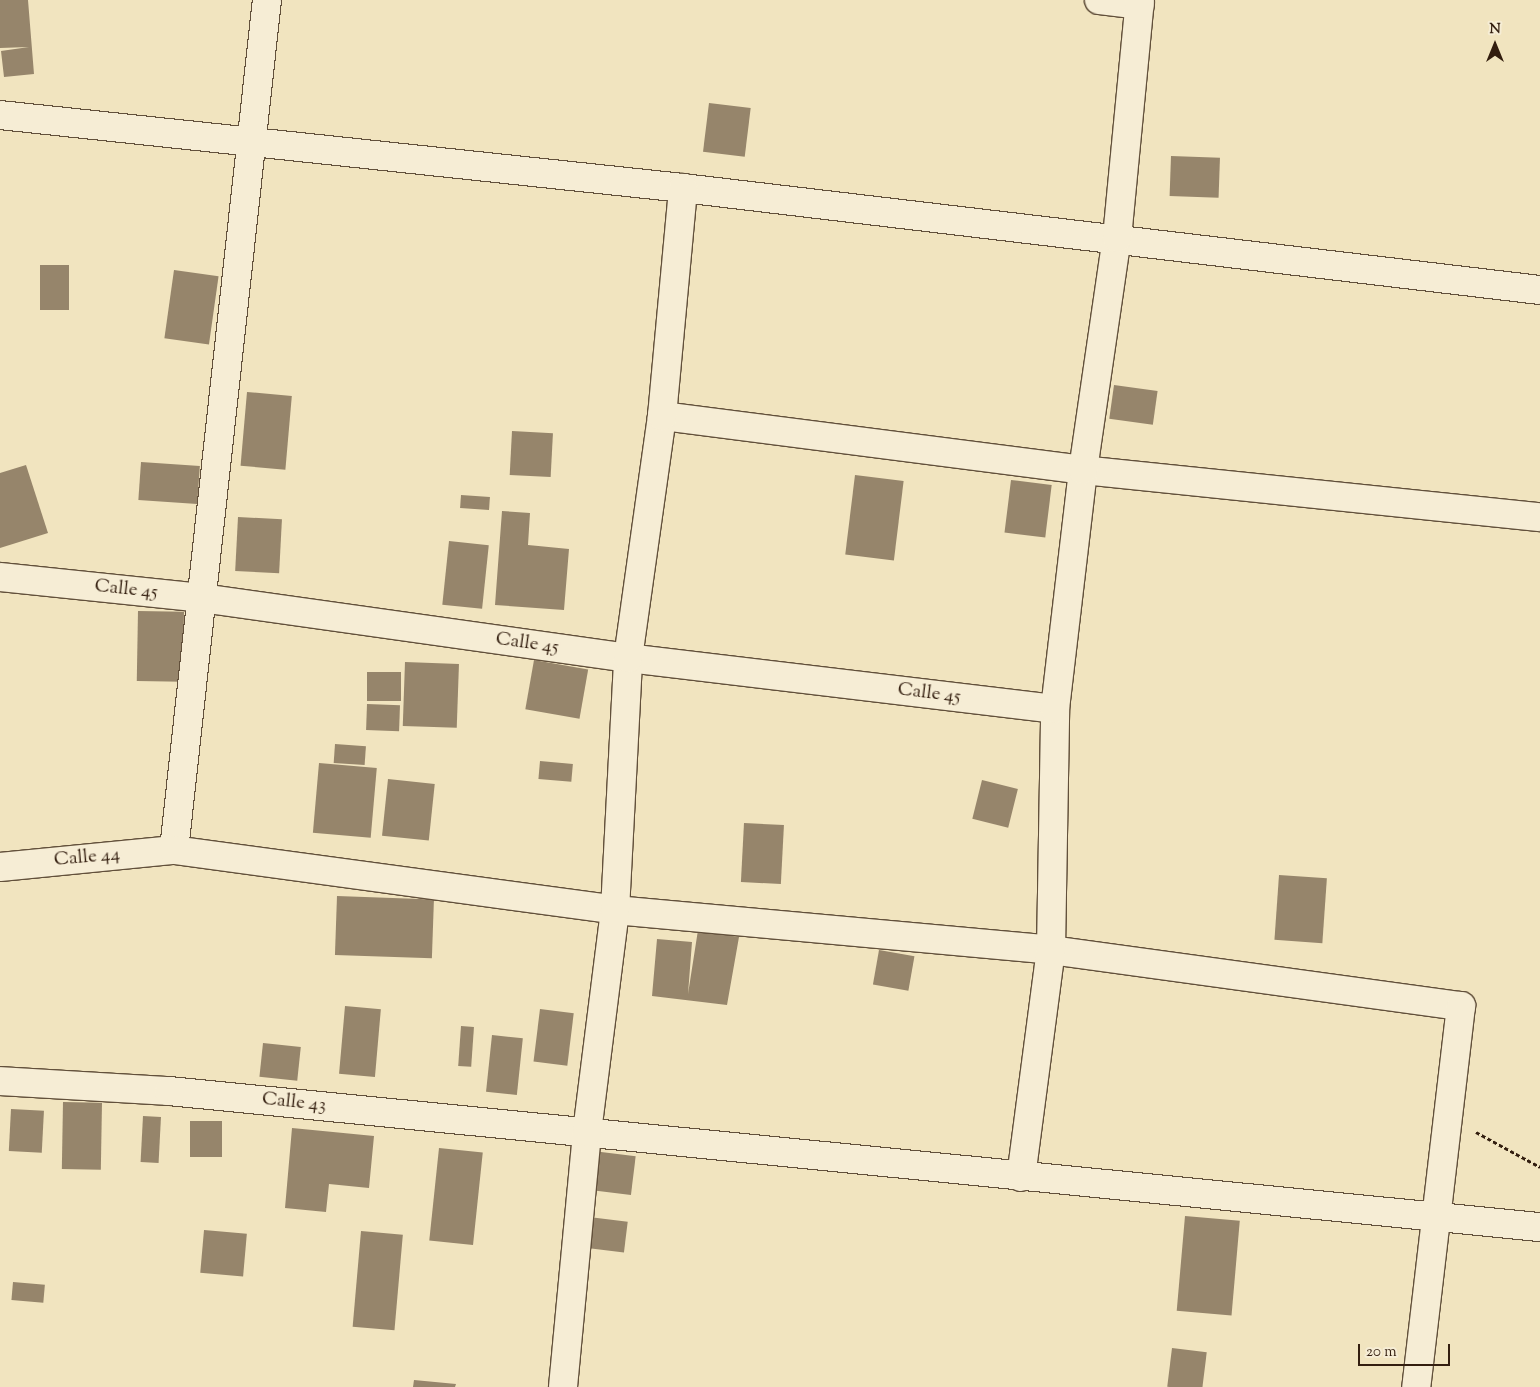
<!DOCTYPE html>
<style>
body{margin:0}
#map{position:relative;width:1540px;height:1387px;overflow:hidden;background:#f1e4bf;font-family:"Sorts Mill Goudy",serif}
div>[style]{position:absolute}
.building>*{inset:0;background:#96856b;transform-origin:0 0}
.path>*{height:3px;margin-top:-1.5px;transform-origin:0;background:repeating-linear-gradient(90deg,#331e0f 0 4px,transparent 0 6.5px)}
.roads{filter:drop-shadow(1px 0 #62503b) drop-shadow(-1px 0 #62503b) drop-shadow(0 1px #62503b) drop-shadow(0 -1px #62503b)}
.street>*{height:28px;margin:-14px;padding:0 14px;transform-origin:14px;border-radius:14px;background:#f6edd5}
span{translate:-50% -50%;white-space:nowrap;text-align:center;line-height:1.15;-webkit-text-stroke:4px #f6edd5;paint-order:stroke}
.street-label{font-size:19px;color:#331e0f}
.north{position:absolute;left:1470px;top:20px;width:50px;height:50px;-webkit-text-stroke:4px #f6edd5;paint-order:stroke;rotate:0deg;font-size:14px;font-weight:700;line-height:20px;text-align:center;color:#331e0f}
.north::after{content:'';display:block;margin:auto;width:18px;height:22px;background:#331e0f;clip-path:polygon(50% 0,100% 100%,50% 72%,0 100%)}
.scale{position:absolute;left:1358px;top:1344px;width:92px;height:22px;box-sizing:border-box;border:2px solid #331e0f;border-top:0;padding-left:6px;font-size:15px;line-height:18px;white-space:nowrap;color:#331e0f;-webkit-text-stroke:4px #f6edd5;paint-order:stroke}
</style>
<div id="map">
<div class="building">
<i style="clip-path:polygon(0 0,28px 0,34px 74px,4px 77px,1px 51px,29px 47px,0 48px)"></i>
<i style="left:709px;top:103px;width:42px;height:49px;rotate:7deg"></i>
<i style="left:1171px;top:156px;width:49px;height:40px;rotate:2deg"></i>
<i style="left:40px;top:265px;width:29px;height:45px"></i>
<i style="left:174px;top:270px;width:45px;height:69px;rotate:8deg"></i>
<i style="left:1114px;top:385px;width:44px;height:34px;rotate:8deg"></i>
<i style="left:247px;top:392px;width:45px;height:74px;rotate:5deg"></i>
<i style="left:512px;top:431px;width:41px;height:44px;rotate:3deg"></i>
<i style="left:141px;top:462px;width:59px;height:38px;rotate:4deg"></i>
<i style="clip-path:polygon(26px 465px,48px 533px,0 548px,0 473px)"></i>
<i style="left:855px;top:475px;width:49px;height:80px;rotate:7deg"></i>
<i style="left:1011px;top:480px;width:41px;height:53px;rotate:7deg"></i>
<i style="left:461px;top:495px;width:29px;height:13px;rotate:4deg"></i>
<i style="clip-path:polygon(502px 511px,530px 513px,528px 545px,569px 549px,564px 610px,495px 605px)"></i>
<i style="left:238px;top:517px;width:44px;height:54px;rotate:3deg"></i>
<i style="left:449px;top:541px;width:40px;height:64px;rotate:6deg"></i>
<i style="left:138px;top:611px;width:46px;height:70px;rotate:1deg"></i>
<i style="left:534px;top:660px;width:55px;height:50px;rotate:10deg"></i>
<i style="left:405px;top:662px;width:54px;height:64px;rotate:2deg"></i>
<i style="left:367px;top:672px;width:34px;height:29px"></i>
<i style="left:367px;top:704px;width:33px;height:26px;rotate:2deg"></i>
<i style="left:335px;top:744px;width:31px;height:19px;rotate:4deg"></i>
<i style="left:540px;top:761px;width:33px;height:18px;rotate:5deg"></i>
<i style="left:319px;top:763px;width:58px;height:70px;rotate:5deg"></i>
<i style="left:388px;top:779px;width:47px;height:57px;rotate:6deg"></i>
<i style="left:982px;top:780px;width:37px;height:40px;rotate:14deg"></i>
<i style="left:744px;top:823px;width:40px;height:59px;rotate:3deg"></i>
<i style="left:1279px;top:875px;width:48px;height:65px;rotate:4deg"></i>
<i style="left:337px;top:896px;width:97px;height:59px;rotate:2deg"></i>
<i style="clip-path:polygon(698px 930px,739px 937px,727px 1005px,652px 996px,657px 939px,692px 942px,688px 994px)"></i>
<i style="left:879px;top:950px;width:36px;height:35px;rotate:10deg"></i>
<i style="left:345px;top:1006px;width:36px;height:68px;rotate:5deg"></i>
<i style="left:540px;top:1009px;width:34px;height:53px;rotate:7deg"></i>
<i style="left:461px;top:1026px;width:13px;height:40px;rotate:4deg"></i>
<i style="left:492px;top:1035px;width:31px;height:57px;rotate:6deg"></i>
<i style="left:263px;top:1043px;width:38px;height:34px;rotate:6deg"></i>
<i style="left:63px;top:1102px;width:39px;height:67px;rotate:1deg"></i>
<i style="left:11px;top:1109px;width:33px;height:42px;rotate:3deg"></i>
<i style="left:143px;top:1116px;width:18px;height:46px;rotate:3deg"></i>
<i style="left:190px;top:1121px;width:32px;height:36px"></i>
<i style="clip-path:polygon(292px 1128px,374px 1136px,369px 1188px,329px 1184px,326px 1212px,285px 1208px)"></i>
<i style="left:439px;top:1148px;width:44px;height:93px;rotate:6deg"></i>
<i style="left:593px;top:1151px;width:43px;height:39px;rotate:7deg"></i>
<i style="left:1185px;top:1216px;width:55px;height:95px;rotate:5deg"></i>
<i style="left:589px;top:1217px;width:39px;height:31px;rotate:7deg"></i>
<i style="left:204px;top:1230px;width:43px;height:43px;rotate:5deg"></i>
<i style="left:361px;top:1231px;width:42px;height:96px;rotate:5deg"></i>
<i style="left:13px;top:1282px;width:32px;height:18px;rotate:5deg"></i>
<i style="left:1172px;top:1348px;width:35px;height:39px;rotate:7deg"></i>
<i style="clip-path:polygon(414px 1380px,456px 1384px,455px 1387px,413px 1387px)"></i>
</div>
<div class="path">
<i style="left:1476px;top:1132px;width:73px;rotate:28.7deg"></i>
</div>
<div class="roads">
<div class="street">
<i style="left:1099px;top:0;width:41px;rotate:7deg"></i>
<i style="left:0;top:115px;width:687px;rotate:6.1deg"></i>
<i style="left:683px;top:188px;width:863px;rotate:6.79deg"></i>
<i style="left:662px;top:416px;width:424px;rotate:7.3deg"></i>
<i style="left:1083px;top:470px;width:459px;rotate:5.9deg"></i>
<i style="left:0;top:577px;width:203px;rotate:5.9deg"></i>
<i style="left:202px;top:598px;width:430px;rotate:8deg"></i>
<i style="left:628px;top:658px;width:430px;rotate:6.8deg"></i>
<i style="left:174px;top:850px;width:855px;rotate:-83.76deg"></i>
<i style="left:0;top:867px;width:175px;rotate:-5.6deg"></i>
<i style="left:174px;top:850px;width:445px;rotate:7.7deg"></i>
<i style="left:615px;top:910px;width:438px;rotate:5.2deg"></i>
<i style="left:1051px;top:950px;width:414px;rotate:7.8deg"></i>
<i style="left:1461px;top:1006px;width:384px;rotate:96.7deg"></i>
<i style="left:0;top:1081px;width:169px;rotate:3.4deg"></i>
<i style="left:169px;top:1091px;width:1378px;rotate:5.67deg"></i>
<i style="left:1021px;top:1177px;width:229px;rotate:-82.5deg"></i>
<i style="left:1051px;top:950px;width:241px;rotate:-89deg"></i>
<i style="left:1055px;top:709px;width:241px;rotate:-83.3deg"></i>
<i style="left:1083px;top:470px;width:234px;rotate:-81.7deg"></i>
<i style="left:1117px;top:238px;width:239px;rotate:-84.5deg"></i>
<i style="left:563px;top:1387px;width:256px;rotate:-84.6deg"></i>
<i style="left:587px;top:1132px;width:224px;rotate:-82.8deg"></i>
<i style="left:615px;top:910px;width:252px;rotate:-87deg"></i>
<i style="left:628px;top:658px;width:244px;rotate:-82deg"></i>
<i style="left:662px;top:416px;width:229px;rotate:-84.7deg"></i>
</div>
</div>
<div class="street-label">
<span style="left:126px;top:590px;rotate:6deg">Calle 45</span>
<span style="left:527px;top:644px;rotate:8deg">Calle 45</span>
<span style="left:929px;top:694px;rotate:7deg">Calle 45</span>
<span style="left:87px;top:858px;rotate:-5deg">Calle 44</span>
<span style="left:294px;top:1103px;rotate:6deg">Calle 43</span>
</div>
<div class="north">N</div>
<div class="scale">20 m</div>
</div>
